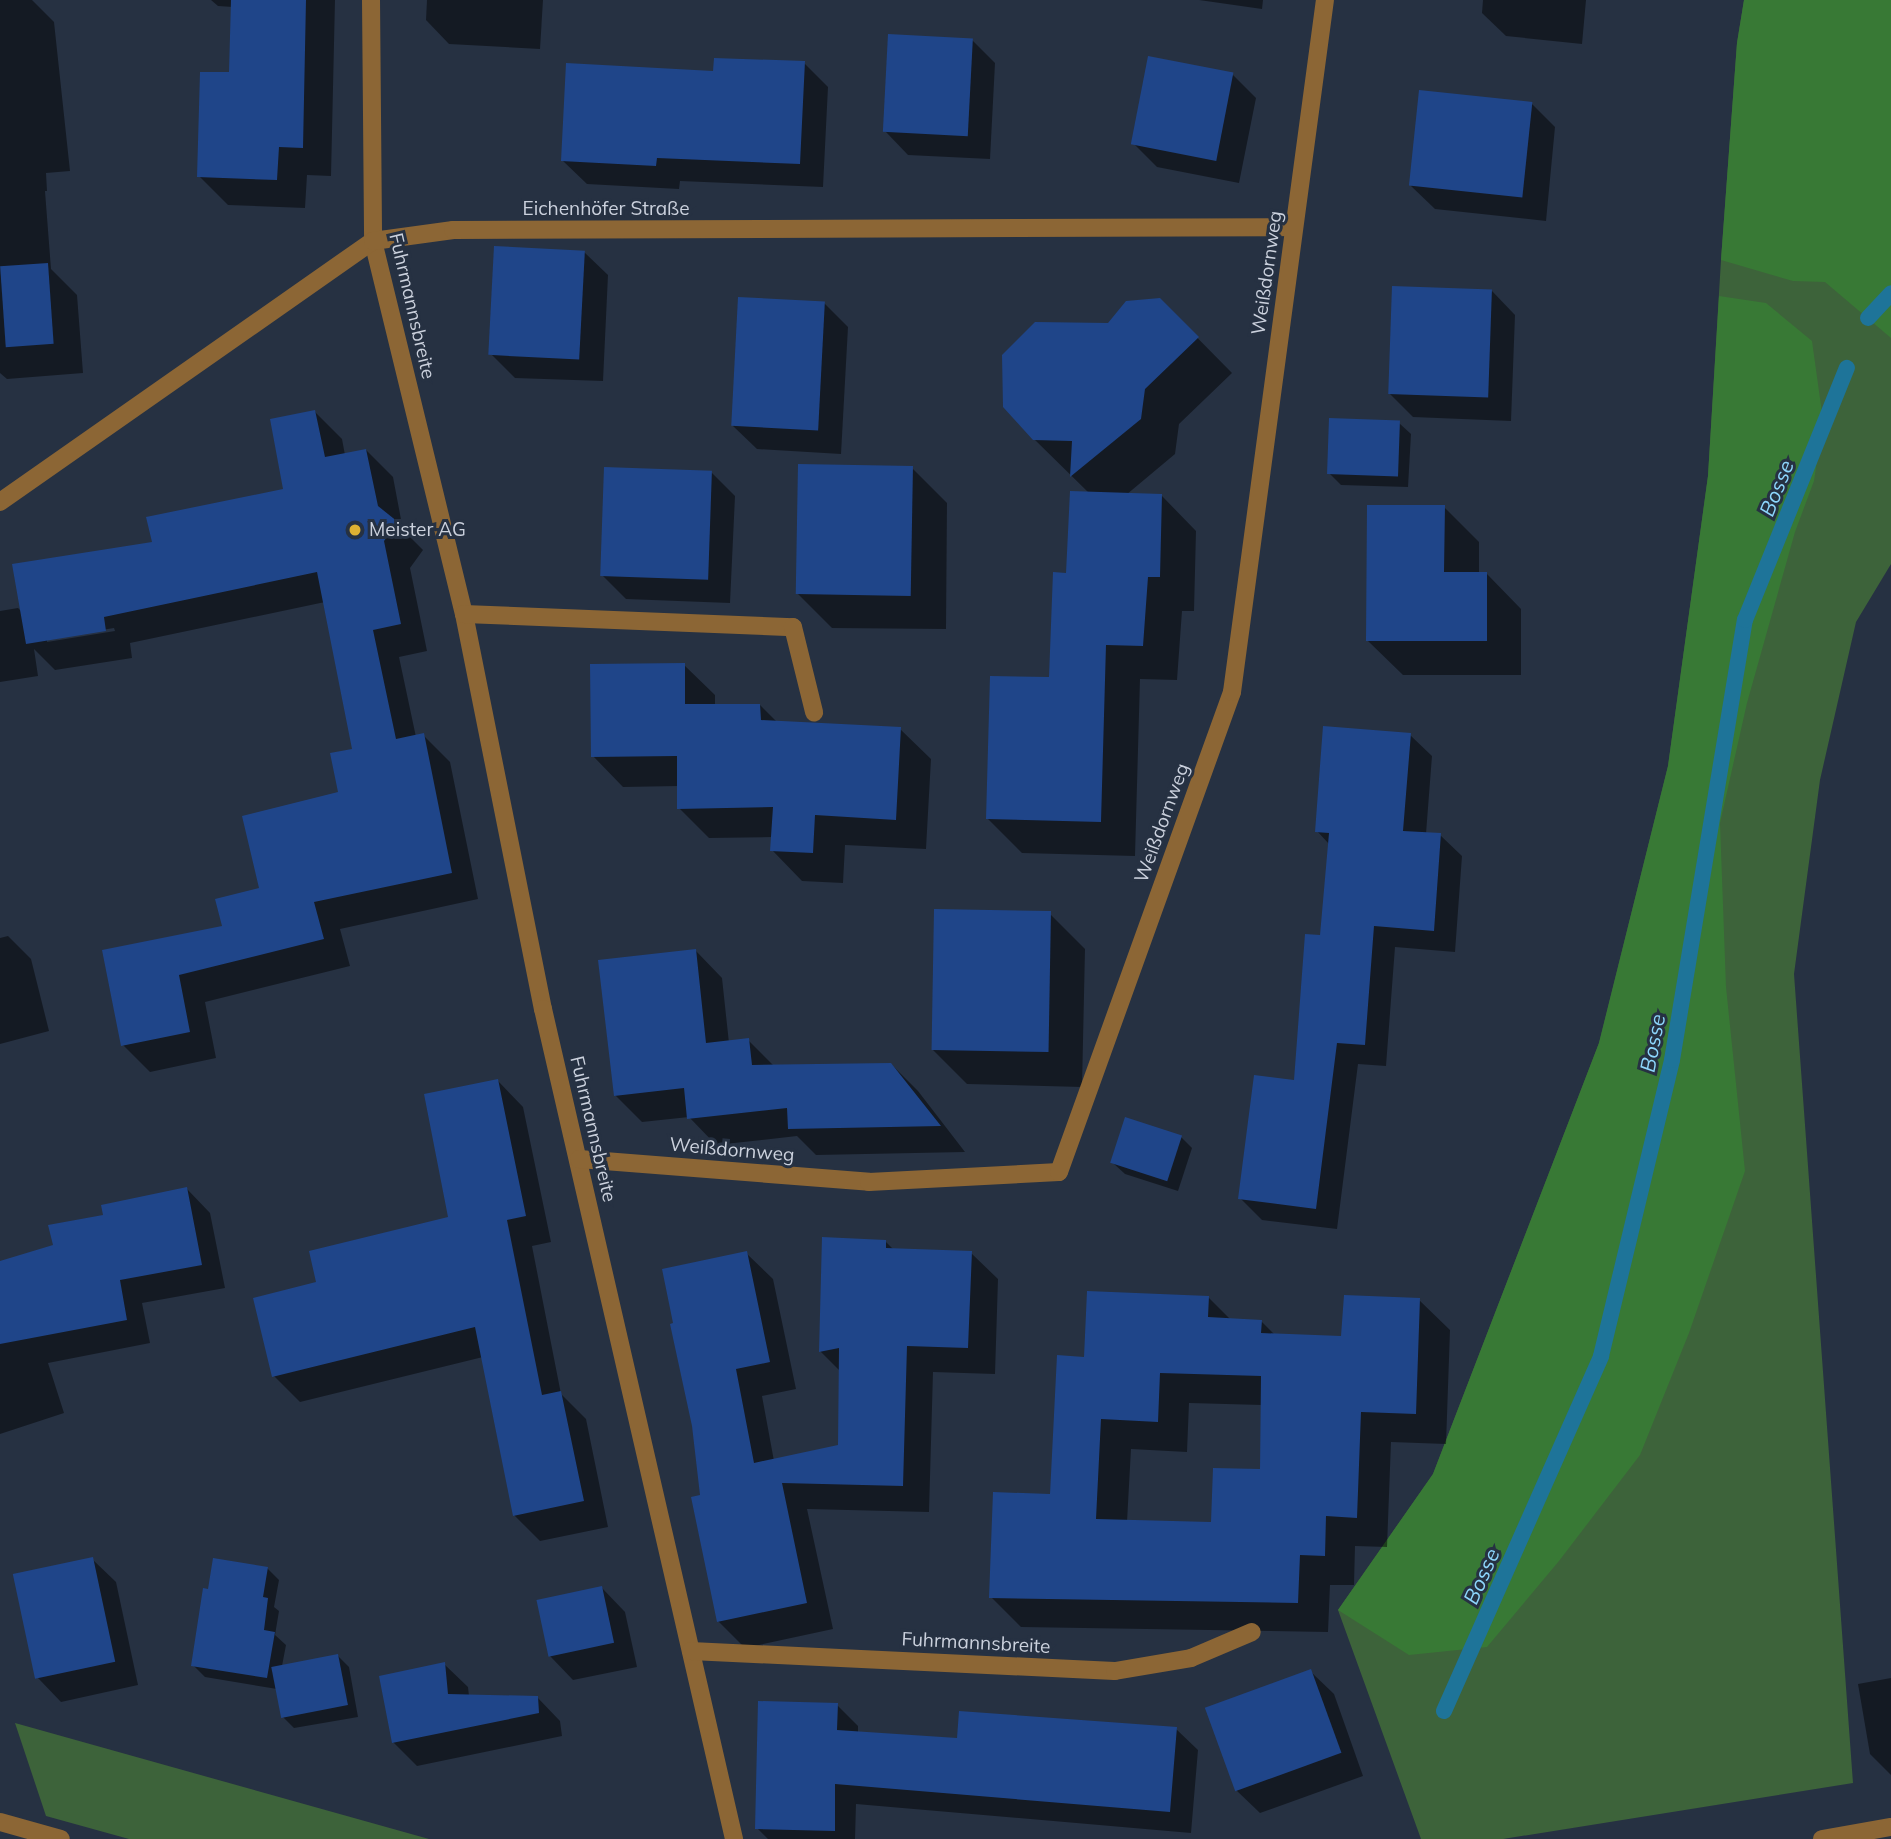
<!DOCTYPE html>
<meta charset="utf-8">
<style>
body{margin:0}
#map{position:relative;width:1891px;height:1839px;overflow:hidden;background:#263142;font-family:Mulish,sans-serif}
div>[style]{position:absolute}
.green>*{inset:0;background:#3d633a}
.forest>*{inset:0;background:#387935}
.shadow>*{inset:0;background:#0007}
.stream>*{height:16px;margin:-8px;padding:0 8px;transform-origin:8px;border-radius:8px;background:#1e7499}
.building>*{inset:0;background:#1f4589;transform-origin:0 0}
.minor>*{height:18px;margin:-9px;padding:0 9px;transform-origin:9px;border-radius:9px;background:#8c6635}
.dots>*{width:19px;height:19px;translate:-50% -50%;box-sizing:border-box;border:4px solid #263142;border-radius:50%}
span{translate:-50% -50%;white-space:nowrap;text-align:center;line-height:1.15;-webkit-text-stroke:6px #263142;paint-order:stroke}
.street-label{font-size:19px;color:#cbd1dd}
.poi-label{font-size:19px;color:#cbd1dd}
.left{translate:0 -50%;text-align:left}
.water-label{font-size:21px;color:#8dd6fc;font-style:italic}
</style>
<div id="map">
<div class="green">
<i style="clip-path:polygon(1744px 0,1891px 0,1891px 564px,1856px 622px,1820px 780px,1794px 974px,1853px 1783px,1503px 1839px,1421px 1839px,1338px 1610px,1433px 1474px,1599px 1043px,1668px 766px,1708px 476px,1721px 260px,1737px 43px)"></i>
<i style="clip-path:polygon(15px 1723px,429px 1839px,129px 1839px,46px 1816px)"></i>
</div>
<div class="forest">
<i style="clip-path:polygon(1744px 0,1891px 0,1891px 338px,1825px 282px,1793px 281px,1721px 260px,1737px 43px)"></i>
<i style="clip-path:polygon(1719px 296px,1766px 303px,1812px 341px,1823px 420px,1814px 481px,1795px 532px,1747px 703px,1720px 823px,1726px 987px,1745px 1171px,1689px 1333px,1640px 1455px,1559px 1561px,1487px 1647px,1409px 1655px,1338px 1610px,1433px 1474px,1599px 1043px,1668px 766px,1708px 476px)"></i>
</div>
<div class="shadow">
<i style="clip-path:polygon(0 0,32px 0,54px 22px,70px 171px,46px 173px,47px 191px,45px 191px,51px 269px,77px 295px,83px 373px,7px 379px,0 373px)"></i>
<i style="clip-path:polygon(211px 0,335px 0,331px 176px,307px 175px,305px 208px,228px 205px,199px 176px,231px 74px,233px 7px,218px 6px)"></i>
<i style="clip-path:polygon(427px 0,543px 0,540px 49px,449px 44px,426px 20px)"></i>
<i style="clip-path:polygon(1199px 0,1263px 0,1262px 9px)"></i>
<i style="clip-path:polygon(1483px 0,1586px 0,1582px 44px,1506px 36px,1482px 13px)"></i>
<i style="clip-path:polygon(972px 40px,995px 63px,990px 159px,908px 155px,885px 131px)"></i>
<i style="clip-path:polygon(804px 63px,828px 87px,823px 187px,680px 181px,679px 189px,587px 184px,563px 161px,715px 73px)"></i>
<i style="clip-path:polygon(1232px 74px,1256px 98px,1239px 183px,1157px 167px,1133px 143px)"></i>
<i style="clip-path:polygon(1531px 103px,1555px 127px,1546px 221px,1435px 209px,1411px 186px)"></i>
<i style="clip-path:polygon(584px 252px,608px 275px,603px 381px,515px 378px,491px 354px)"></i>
<i style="clip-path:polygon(1492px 291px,1515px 315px,1511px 421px,1413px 417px,1389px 393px)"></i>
<i style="clip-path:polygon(1160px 300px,1232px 373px,1179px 424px,1175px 454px,1126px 495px,1162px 496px,1196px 531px,1194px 611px,1182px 611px,1177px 680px,1140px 679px,1135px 856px,1022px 853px,987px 818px,1051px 679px,1068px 574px,1089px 493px,1034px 439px,1108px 325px)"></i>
<i style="clip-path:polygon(824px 303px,848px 327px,841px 454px,757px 449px,733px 426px)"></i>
<i style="clip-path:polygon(evenodd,315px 412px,342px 439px,345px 455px,366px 450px,393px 477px,403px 530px,423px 550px,410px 568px,427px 651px,399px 657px,416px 737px,423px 735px,450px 762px,478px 899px,340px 929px,350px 966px,205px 1002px,216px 1058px,150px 1072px,123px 1045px,105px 952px,225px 928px,261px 889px,340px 793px,354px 750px,325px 602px,130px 643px,132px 658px,55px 670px,34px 649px,38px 676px,0 682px,0 611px,18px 608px,23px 613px,154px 543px,285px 490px,315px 412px,114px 628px,115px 631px,47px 642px,47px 639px,114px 628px)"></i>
<i style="clip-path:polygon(1399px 423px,1411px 434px,1408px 487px,1341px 485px,1329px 473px)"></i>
<i style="clip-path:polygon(912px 468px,947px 503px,946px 629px,832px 628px,797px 593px)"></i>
<i style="clip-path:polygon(711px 472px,735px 496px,730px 603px,626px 599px,602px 575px)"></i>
<i style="clip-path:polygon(1444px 507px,1479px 542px,1479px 574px,1487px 574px,1521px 609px,1521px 675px,1403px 675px,1368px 641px)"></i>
<i style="clip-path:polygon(684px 665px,715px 695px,715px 706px,760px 705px,777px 722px,900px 729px,931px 759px,926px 849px,845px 845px,843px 883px,802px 881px,772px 850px,773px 837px,709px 838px,679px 808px,679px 786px,623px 787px,593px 756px)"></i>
<i style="clip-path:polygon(1410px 735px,1432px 756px,1426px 834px,1440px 835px,1462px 856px,1455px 952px,1395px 947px,1386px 1066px,1358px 1064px,1337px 1229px,1262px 1220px,1240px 1198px,1295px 1082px,1322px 937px,1329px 844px,1317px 831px)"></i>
<i style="clip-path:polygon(1050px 914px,1085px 949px,1082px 1087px,967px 1084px,932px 1049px)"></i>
<i style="clip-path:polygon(8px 936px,31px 959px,49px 1031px,0 1044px,0 938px)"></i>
<i style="clip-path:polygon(696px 951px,722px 978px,729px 1043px,748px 1040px,774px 1066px,891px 1064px,918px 1091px,965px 1152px,816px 1155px,797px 1136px,716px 1145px,689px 1117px,642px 1122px,615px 1095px)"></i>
<i style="clip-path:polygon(498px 1081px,523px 1107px,551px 1242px,532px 1246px,561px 1394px,586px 1419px,608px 1527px,540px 1541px,514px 1515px,483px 1357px,300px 1402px,274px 1376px,318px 1283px,450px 1218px)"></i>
<i style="clip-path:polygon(1181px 1137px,1192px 1148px,1178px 1191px,1125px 1174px,1113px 1163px)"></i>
<i style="clip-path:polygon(187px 1189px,210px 1213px,225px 1288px,142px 1303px,150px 1343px,48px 1363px,64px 1413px,0 1434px,0 1263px,55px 1246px,105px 1217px)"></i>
<i style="clip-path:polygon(885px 1241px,894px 1250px,971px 1253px,998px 1279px,995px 1374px,933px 1372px,929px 1512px,807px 1509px,833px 1629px,745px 1648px,718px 1621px,702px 1497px,746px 1253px,773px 1279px,796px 1389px,762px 1396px,774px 1461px,840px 1447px,841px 1372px,820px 1351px)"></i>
<i style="clip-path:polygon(evenodd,1209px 1298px,1231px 1320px,1261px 1321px,1275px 1335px,1343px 1338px,1419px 1300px,1450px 1330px,1446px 1444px,1391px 1442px,1387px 1547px,1355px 1546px,1354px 1585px,1330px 1585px,1328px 1632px,1021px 1627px,991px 1597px,1052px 1495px,1086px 1359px,1209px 1298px,1189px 1403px,1262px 1405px,1261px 1471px,1213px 1524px,1127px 1522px,1131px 1449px,1187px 1452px,1189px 1403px)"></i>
<i style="clip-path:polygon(92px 1559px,116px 1582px,138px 1685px,61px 1702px,38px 1678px)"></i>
<i style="clip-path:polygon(267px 1568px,279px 1580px,274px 1607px,279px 1611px,275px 1635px,286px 1645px,282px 1666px,338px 1656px,349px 1667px,358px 1717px,294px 1728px,283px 1717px,277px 1689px,205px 1677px,193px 1665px,210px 1591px)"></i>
<i style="clip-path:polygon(602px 1588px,625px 1612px,637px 1667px,573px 1680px,550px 1656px)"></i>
<i style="clip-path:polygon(444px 1664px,468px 1687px,469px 1696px,537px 1697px,560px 1721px,562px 1736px,417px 1766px,393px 1742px)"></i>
<i style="clip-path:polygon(1310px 1671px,1334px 1694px,1363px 1776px,1260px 1813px,1236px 1790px)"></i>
<i style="clip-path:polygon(1891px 1678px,1891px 1775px,1870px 1754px,1858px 1684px)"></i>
<i style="clip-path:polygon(837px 1705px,858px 1726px,858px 1733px,958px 1740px,1176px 1729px,1198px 1750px,1191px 1833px,856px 1804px,855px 1839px,768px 1839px,757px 1828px)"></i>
</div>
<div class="stream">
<i style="left:1868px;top:318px;width:34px;rotate:-47deg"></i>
<i style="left:1444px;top:1711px;width:388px;rotate:-66.1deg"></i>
<i style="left:1601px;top:1356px;width:304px;rotate:-76.5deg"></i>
<i style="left:1672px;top:1060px;width:446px;rotate:-80.6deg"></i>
<i style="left:1745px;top:620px;width:272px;rotate:-68deg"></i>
</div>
<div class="building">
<i style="clip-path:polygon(231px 0,306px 0,303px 148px,279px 147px,277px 180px,197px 177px,200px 72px,229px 72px)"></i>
<i style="left:888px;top:34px;width:85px;height:98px;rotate:3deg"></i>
<i style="left:1148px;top:56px;width:87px;height:90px;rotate:11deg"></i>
<i style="clip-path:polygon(714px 58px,805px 61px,800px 164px,657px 158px,656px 166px,561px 161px,566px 63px,713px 71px)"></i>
<i style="left:1419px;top:90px;width:114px;height:96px;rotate:6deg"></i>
<i style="left:494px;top:246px;width:91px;height:109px;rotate:3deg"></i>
<i style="left:48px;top:263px;width:81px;height:48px;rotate:86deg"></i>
<i style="left:1392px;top:286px;width:100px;height:108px;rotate:2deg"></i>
<i style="left:738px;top:297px;width:87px;height:129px;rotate:3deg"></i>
<i style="clip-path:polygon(1160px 298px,1199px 337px,1145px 389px,1141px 419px,1070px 477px,1072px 441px,1033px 440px,1003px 407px,1002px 355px,1035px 322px,1108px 323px,1126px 301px)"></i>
<i style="clip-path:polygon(315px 410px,325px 457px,366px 449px,378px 506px,398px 522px,384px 541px,401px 624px,373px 630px,396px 739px,424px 733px,452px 873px,314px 902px,324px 939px,179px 975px,190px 1032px,121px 1046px,102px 950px,222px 926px,215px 899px,259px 888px,242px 816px,338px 792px,330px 753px,352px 749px,317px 572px,104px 617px,106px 631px,26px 644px,12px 564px,152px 542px,146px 517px,283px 489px,270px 419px)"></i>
<i style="left:1329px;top:418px;width:71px;height:56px;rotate:2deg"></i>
<i style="left:798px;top:464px;width:115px;height:130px;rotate:1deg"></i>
<i style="left:604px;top:467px;width:108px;height:109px;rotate:2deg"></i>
<i style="clip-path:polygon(1070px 491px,1162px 494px,1160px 577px,1148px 577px,1143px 646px,1106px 645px,1101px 822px,986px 819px,990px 676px,1049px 677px,1053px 572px,1066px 573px)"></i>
<i style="clip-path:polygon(1367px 505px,1445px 505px,1444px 572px,1487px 572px,1487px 641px,1366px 641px)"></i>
<i style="clip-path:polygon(685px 663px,685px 704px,760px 704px,761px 720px,901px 727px,896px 820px,815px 815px,813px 853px,770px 851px,773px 807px,677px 809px,677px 756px,591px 757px,590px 664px)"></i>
<i style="clip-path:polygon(1323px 726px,1411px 733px,1403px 831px,1441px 833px,1434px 931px,1374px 926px,1365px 1045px,1337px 1043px,1316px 1209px,1238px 1199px,1254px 1075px,1294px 1080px,1305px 934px,1320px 935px,1329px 833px,1315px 832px)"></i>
<i style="left:934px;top:909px;width:117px;height:141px;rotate:1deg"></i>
<i style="clip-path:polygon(696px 949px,706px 1043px,749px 1038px,752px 1065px,891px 1063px,941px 1126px,788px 1129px,787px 1108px,687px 1119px,684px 1088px,614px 1096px,598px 960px)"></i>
<i style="clip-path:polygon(498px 1079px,526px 1216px,507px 1220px,542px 1395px,561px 1391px,584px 1501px,513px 1516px,475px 1327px,272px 1377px,253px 1298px,316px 1282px,309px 1251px,448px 1217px,424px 1094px)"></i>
<i style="left:1125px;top:1117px;width:60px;height:48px;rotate:18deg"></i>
<i style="clip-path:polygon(187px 1187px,202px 1265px,120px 1280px,127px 1320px,0 1344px,0 1261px,53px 1245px,48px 1225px,103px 1215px,101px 1205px)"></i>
<i style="clip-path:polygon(822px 1237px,886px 1240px,886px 1248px,972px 1251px,968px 1348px,907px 1346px,903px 1486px,782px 1483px,807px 1603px,717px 1622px,691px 1497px,700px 1495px,692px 1426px,670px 1324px,673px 1323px,662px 1269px,747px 1251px,770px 1362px,736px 1369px,754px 1463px,838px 1445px,839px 1348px,819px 1352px)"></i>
<i style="clip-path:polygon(evenodd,1087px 1291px,1209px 1296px,1208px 1317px,1262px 1320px,1261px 1333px,1341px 1336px,1344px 1295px,1420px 1298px,1416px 1414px,1361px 1412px,1357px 1518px,1326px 1516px,1325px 1556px,1300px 1555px,1298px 1603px,989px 1598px,993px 1492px,1050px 1494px,1057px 1355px,1084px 1357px,1087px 1291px,1160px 1373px,1261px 1376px,1260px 1469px,1213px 1468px,1211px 1522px,1096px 1519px,1101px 1419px,1158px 1422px,1160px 1373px)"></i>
<i style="left:93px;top:1557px;width:107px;height:82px;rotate:78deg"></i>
<i style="clip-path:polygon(213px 1558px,268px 1567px,263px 1597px,268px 1598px,264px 1630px,275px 1632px,267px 1678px,191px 1666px,203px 1588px,208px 1589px)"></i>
<i style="left:602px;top:1586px;width:58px;height:67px;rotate:78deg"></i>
<i style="left:338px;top:1654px;width:52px;height:68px;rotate:79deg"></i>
<i style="clip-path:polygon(445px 1662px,448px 1694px,538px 1696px,539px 1713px,392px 1743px,379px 1676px)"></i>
<i style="left:1311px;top:1669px;width:89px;height:113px;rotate:70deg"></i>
<i style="clip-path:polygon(758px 1701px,838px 1703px,837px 1730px,957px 1738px,959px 1711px,1177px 1727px,1170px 1812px,835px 1784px,835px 1831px,755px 1829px)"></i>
</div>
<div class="minor">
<i style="left:371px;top:0;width:241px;rotate:89.5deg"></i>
<i style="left:373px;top:241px;width:384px;rotate:76.3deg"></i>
<i style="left:464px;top:614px;width:403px;rotate:78.7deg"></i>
<i style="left:543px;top:1009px;width:852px;rotate:77.04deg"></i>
<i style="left:0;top:502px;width:455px;rotate:-35deg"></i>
<i style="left:373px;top:241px;width:81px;rotate:-7.8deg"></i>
<i style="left:453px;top:230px;width:841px;rotate:-0.2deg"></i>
<i style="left:464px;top:614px;width:329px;rotate:2.3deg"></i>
<i style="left:793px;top:627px;width:88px;rotate:76.1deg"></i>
<i style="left:579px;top:1159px;width:291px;rotate:4.5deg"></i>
<i style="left:869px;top:1182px;width:190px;rotate:-3deg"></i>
<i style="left:1059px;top:1172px;width:510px;rotate:-70.18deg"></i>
<i style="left:1232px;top:692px;width:698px;rotate:-82.35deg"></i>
<i style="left:691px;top:1651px;width:424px;rotate:2.7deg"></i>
<i style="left:1115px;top:1671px;width:77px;rotate:-9.7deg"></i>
<i style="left:1191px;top:1658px;width:66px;rotate:-23.1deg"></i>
<i style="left:0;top:1822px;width:63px;rotate:15.6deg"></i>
<i style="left:1822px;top:1839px;width:70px;rotate:-9.9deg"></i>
</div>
<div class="dots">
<i style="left:355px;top:530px;background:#deb133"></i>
</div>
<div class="street-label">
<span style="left:606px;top:209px">Eichenhöfer Straße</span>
<span style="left:1267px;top:273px;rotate:-82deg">Weißdornweg</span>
<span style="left:412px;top:306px;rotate:77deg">Fuhrmannsbreite</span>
<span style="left:1162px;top:823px;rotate:-70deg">Weißdornweg</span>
<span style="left:593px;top:1129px;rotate:77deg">Fuhrmannsbreite</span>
<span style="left:732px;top:1150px;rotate:5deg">Weißdornweg</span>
<span style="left:976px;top:1643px;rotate:3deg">Fuhrmannsbreite</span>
</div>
<div class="poi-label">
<span class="left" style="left:369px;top:530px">Meister AG</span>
</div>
<div class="water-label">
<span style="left:1776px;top:488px;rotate:-68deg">Bosse</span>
<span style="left:1652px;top:1043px;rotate:-79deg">Bosse</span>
<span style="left:1481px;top:1576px;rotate:-66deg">Bosse</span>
</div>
</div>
